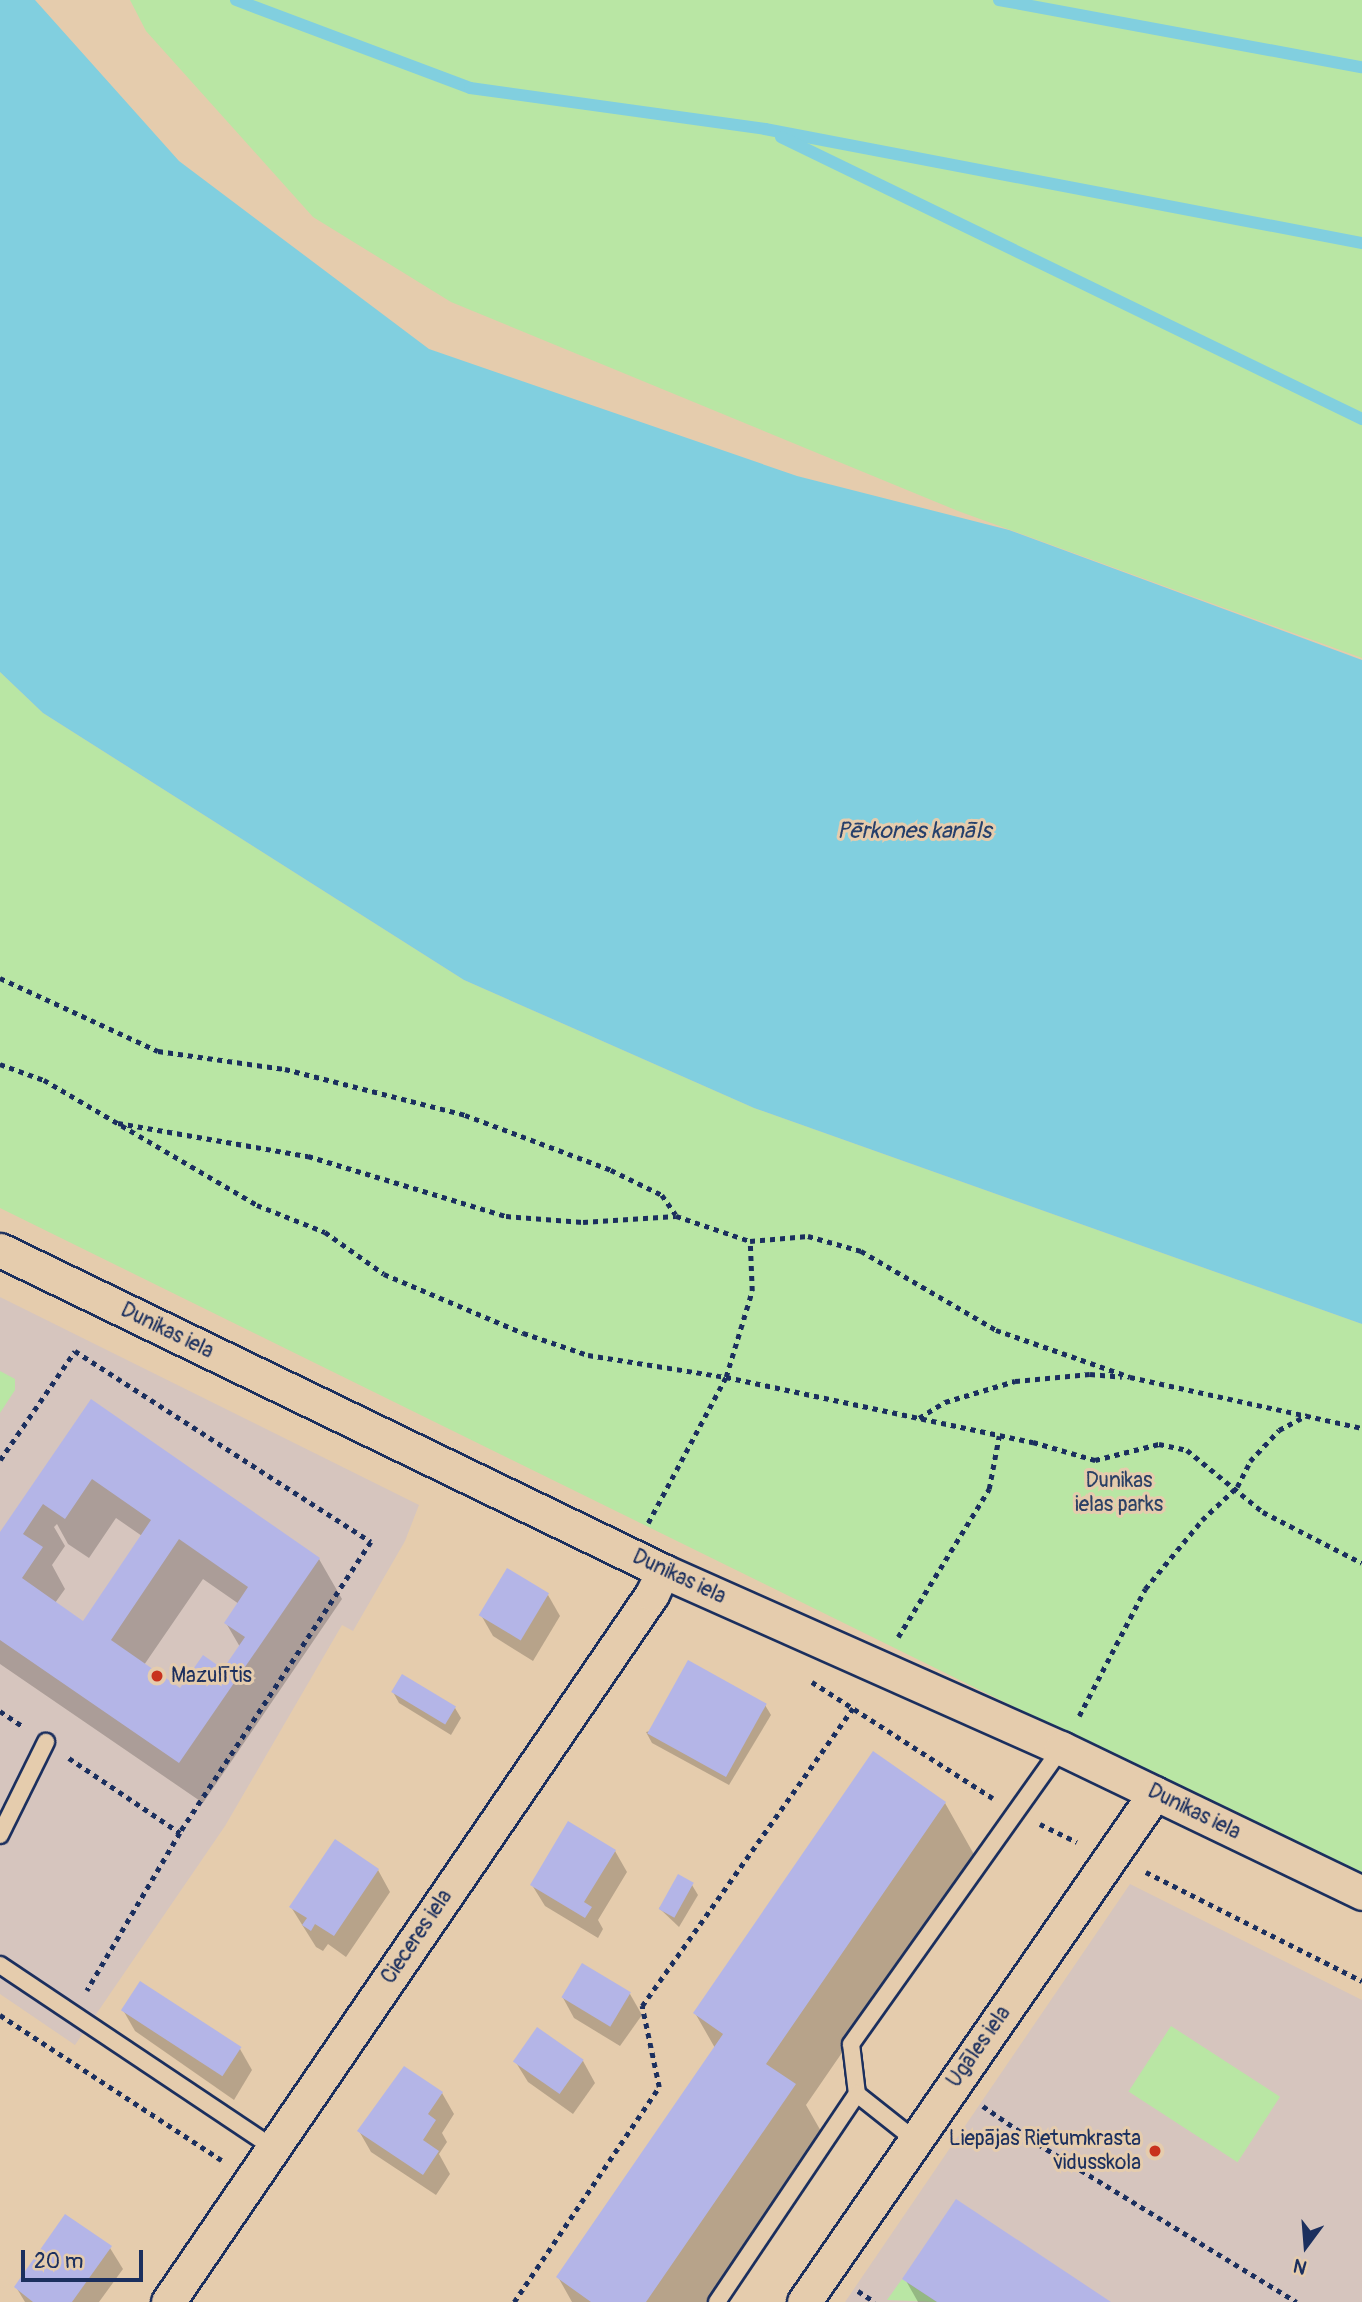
<!DOCTYPE html>
<meta charset="utf-8">
<style>
body{margin:0}
#map{position:relative;width:1362px;height:2302px;overflow:hidden;background:#e5ccad;font-family:Pangolin,sans-serif}
div>[style]{position:absolute}
.built>*{inset:0;background:#d6c5be}
.green>*{inset:0;background:#b9e6a4;transform-origin:0 0}
.water>*{inset:0;background:#81cfdf}
.shadow>*{inset:0;background:#0003}
.stream>*{height:12px;margin:-6px;padding:0 6px;transform-origin:6px;border-radius:6px;background:#81cfdf}
.building>*{inset:0;background:#b4b5e7;transform-origin:0 0}
.path>*{height:4.5px;margin-top:-2.25px;transform-origin:0;background:repeating-linear-gradient(90deg,#1b2f5e 0 5px,transparent 0 10px)}
.roads{filter:drop-shadow(2px 0 #1b2f5e) drop-shadow(-2px 0 #1b2f5e) drop-shadow(0 2px #1b2f5e) drop-shadow(0 -2px #1b2f5e)}
.service>*{height:16px;margin:-8px;padding:0 8px;transform-origin:8px;border-radius:8px;background:#e5ccad}
.minor>*{height:33px;margin:-16.5px;padding:0 16.5px;transform-origin:16.5px;border-radius:16.5px;background:#e5ccad}
.dots>*{width:19px;height:19px;translate:-50% -50%;box-sizing:border-box;border:4px solid #e5ccad;border-radius:50%}
span{translate:-50% -50%;white-space:nowrap;text-align:center;line-height:1.15;-webkit-text-stroke:6px #e5ccad;paint-order:stroke}
.street-label{font-size:21px;color:#1b2f5e}
.park-label{font-size:21px;color:#2b4165}
.poi-label{font-size:21px;color:#1b2f5e}
.left{translate:0 -50%;text-align:left}
.right{translate:-100% -50%;text-align:right}
.water-label{font-size:23px;color:#253f6b;font-style:italic}
.north{position:absolute;left:1271px;top:2211px;width:70px;height:70px;-webkit-text-stroke:5px #e5ccad;paint-order:stroke;rotate:196deg;font-size:19px;font-weight:700;line-height:28px;text-align:center;color:#1b2f5e}
.north::after{content:'';display:block;margin:auto;width:24px;height:32px;background:#1b2f5e;clip-path:polygon(50% 0,100% 100%,50% 72%,0 100%)}
.scale{position:absolute;left:21px;top:2250px;width:122px;height:32px;box-sizing:border-box;border:4px solid #1b2f5e;border-top:0;padding-left:9px;font-size:21px;line-height:24px;white-space:nowrap;color:#1b2f5e;-webkit-text-stroke:5px #e5ccad;paint-order:stroke}
</style>
<div id="map">
<div class="built">
<i style="clip-path:polygon(0 1297px,419px 1505px,405px 1541px,353px 1631px,342px 1625px,225px 1826px,75px 2045px,0 1994px)"></i>
<i style="clip-path:polygon(1130px 1884px,1362px 2000px,1362px 2302px,845px 2302px)"></i>
</div>
<div class="green">
<i style="clip-path:polygon(130px 0,1362px 0,1362px 658px,958px 511px,451px 302px,313px 217px,146px 31px)"></i>
<i style="clip-path:polygon(0 672px,43px 713px,464px 980px,754px 1108px,1362px 1324px,1362px 1878px,0 1208px)"></i>
<i style="clip-path:polygon(0 1371px,15px 1379px,15px 1390px,0 1413px)"></i>
<i style="left:1171px;top:2026px;width:130px;height:78px;rotate:33deg"></i>
<i style="clip-path:polygon(902px 2279px,937px 2302px,887px 2300px)"></i>
</div>
<div class="water">
<i style="clip-path:polygon(0 0,35px 0,179px 161px,429px 349px,797px 476px,1009px 530px,1362px 660px,1362px 1324px,754px 1108px,464px 980px,43px 713px,0 672px)"></i>
</div>
<div class="shadow">
<i style="clip-path:polygon(evenodd,91px 1402px,319px 1559px,342px 1599px,203px 1803px,0 1664px,0 1535px,91px 1402px,116px 1518px,142px 1536px,84px 1623px,55px 1603px,65px 1589px,52px 1565px,65px 1546px,54px 1527px,57px 1524px,68px 1544px,89px 1558px,116px 1518px,91px 1402px,203px 1579px,239px 1604px,226px 1623px,240px 1647px,223px 1672px,181px 1690px,144px 1665px,203px 1579px)"></i>
<i style="clip-path:polygon(548px 1595px,560px 1616px,533px 1661px,493px 1636px,481px 1615px)"></i>
<i style="clip-path:polygon(393px 1692px,455px 1708px,461px 1718px,451px 1735px,399px 1703px)"></i>
<i style="clip-path:polygon(765px 1705px,771px 1715px,729px 1785px,652px 1743px,646px 1732px)"></i>
<i style="clip-path:polygon(945px 1803px,976px 1858px,806px 2105px,826px 2140px,715px 2302px,572px 2302px,558px 2277px,715px 2048px,695px 2013px)"></i>
<i style="clip-path:polygon(615px 1851px,627px 1872px,598px 1920px,603px 1929px,598px 1938px,545px 1906px,532px 1885px)"></i>
<i style="clip-path:polygon(378px 1870px,390px 1892px,346px 1957px,328px 1944px,323px 1951px,316px 1947px,291px 1907px)"></i>
<i style="clip-path:polygon(692px 1885px,698px 1895px,679px 1927px,659px 1908px)"></i>
<i style="clip-path:polygon(141px 1983px,240px 2049px,252px 2070px,234px 2100px,135px 2031px,123px 2010px)"></i>
<i style="clip-path:polygon(630px 1994px,642px 2015px,620px 2046px,574px 2018px,562px 1996px)"></i>
<i style="clip-path:polygon(515px 2061px,583px 2061px,595px 2083px,573px 2114px,528px 2082px)"></i>
<i style="clip-path:polygon(442px 2093px,454px 2114px,442px 2133px,447px 2142px,439px 2154px,450px 2174px,436px 2195px,371px 2152px,359px 2131px)"></i>
<i style="clip-path:polygon(110px 2248px,123px 2269px,99px 2302px,25px 2302px,16px 2287px)"></i>
<i style="clip-path:polygon(905px 2279px,1108px 2302px,918px 2302px)"></i>
</div>
<div class="stream">
<i style="left:236px;top:0;width:250px;rotate:20.6deg"></i>
<i style="left:470px;top:88px;width:298px;rotate:7.9deg"></i>
<i style="left:765px;top:129px;width:608px;rotate:10.81deg"></i>
<i style="left:999px;top:0;width:369px;rotate:10.5deg"></i>
<i style="left:781px;top:137px;width:646px;rotate:25.89deg"></i>
</div>
<div class="building">
<i style="clip-path:polygon(evenodd,91px 1399px,320px 1558px,179px 1763px,0 1640px,0 1532px,91px 1399px,92px 1479px,151px 1520px,83px 1621px,22px 1578px,43px 1547px,23px 1534px,43px 1504px,65px 1519px,92px 1479px,91px 1399px,179px 1539px,248px 1587px,224px 1623px,245px 1637px,223px 1669px,203px 1655px,180px 1688px,111px 1640px,179px 1539px)"></i>
<i style="left:507px;top:1568px;width:49px;height:55px;rotate:31deg"></i>
<i style="left:688px;top:1660px;width:90px;height:84px;rotate:29deg"></i>
<i style="left:402px;top:1674px;width:63px;height:21px;rotate:31deg"></i>
<i style="clip-path:polygon(873px 1751px,946px 1802px,766px 2064px,796px 2084px,646px 2302px,591px 2302px,556px 2277px,723px 2034px,693px 2013px)"></i>
<i style="clip-path:polygon(568px 1821px,616px 1850px,584px 1902px,592px 1907px,585px 1918px,530px 1885px)"></i>
<i style="clip-path:polygon(335px 1839px,379px 1869px,334px 1936px,315px 1924px,311px 1931px,302px 1925px,307px 1918px,289px 1907px)"></i>
<i style="left:678px;top:1874px;width:18px;height:40px;rotate:29deg"></i>
<i style="left:582px;top:1963px;width:57px;height:40px;rotate:31deg"></i>
<i style="left:140px;top:1981px;width:121px;height:35px;rotate:33deg"></i>
<i style="left:537px;top:2027px;width:57px;height:42px;rotate:35deg"></i>
<i style="clip-path:polygon(404px 2066px,443px 2092px,428px 2114px,436px 2120px,423px 2140px,439px 2151px,423px 2175px,357px 2131px)"></i>
<i style="clip-path:polygon(956px 2199px,1111px 2302px,937px 2302px,902px 2279px)"></i>
<i style="clip-path:polygon(65px 2214px,112px 2246px,72px 2302px,33px 2302px,14px 2287px)"></i>
</div>
<div class="path">
<i style="left:0;top:978px;width:174px;rotate:24.8deg"></i>
<i style="left:158px;top:1051px;width:128px;rotate:8.1deg"></i>
<i style="left:285px;top:1069px;width:186px;rotate:14.3deg"></i>
<i style="left:465px;top:1115px;width:156px;rotate:20.6deg"></i>
<i style="left:611px;top:1170px;width:57px;rotate:26.1deg"></i>
<i style="left:662px;top:1195px;width:24px;rotate:55deg"></i>
<i style="left:0;top:1064px;width:47px;rotate:20deg"></i>
<i style="left:44px;top:1080px;width:247px;rotate:30.4deg"></i>
<i style="left:257px;top:1205px;width:73px;rotate:21.7deg"></i>
<i style="left:325px;top:1232px;width:72px;rotate:35.4deg"></i>
<i style="left:384px;top:1274px;width:151px;rotate:23deg"></i>
<i style="left:523px;top:1333px;width:69px;rotate:18.7deg"></i>
<i style="left:588px;top:1355px;width:140px;rotate:9.1deg"></i>
<i style="left:726px;top:1377px;width:314px;rotate:12deg"></i>
<i style="left:1033px;top:1442px;width:65px;rotate:16.2deg"></i>
<i style="left:1095px;top:1460px;width:66px;rotate:-14deg"></i>
<i style="left:1159px;top:1444px;width:29px;rotate:12deg"></i>
<i style="left:1187px;top:1450px;width:98px;rotate:39.2deg"></i>
<i style="left:1263px;top:1512px;width:111px;rotate:27.3deg"></i>
<i style="left:118px;top:1123px;width:193px;rotate:9.9deg"></i>
<i style="left:308px;top:1156px;width:207px;rotate:16.9deg"></i>
<i style="left:506px;top:1216px;width:77px;rotate:4.5deg"></i>
<i style="left:583px;top:1222px;width:93px;rotate:-3.7deg"></i>
<i style="left:676px;top:1216px;width:78px;rotate:18.7deg"></i>
<i style="left:750px;top:1241px;width:58px;rotate:-4.9deg"></i>
<i style="left:808px;top:1236px;width:55px;rotate:15.8deg"></i>
<i style="left:861px;top:1251px;width:156px;rotate:30.3deg"></i>
<i style="left:996px;top:1330px;width:142px;rotate:19.3deg"></i>
<i style="left:1130px;top:1377px;width:238px;rotate:12.4deg"></i>
<i style="left:919px;top:1418px;width:31px;rotate:-32deg"></i>
<i style="left:945px;top:1402px;width:73px;rotate:-16.7deg"></i>
<i style="left:1015px;top:1381px;width:75px;rotate:-5.3deg"></i>
<i style="left:1090px;top:1374px;width:32px;rotate:5deg"></i>
<i style="left:0;top:1460px;width:132px;rotate:-55.5deg"></i>
<i style="left:75px;top:1351px;width:352px;rotate:32.8deg"></i>
<i style="left:371px;top:1542px;width:348px;rotate:123.3deg"></i>
<i style="left:648px;top:1523px;width:166px;rotate:-61.9deg"></i>
<i style="left:726px;top:1377px;width:90px;rotate:-73.2deg"></i>
<i style="left:752px;top:1291px;width:50px;rotate:-92.3deg"></i>
<i style="left:898px;top:1637px;width:174px;rotate:-58.4deg"></i>
<i style="left:989px;top:1489px;width:54px;rotate:-79.3deg"></i>
<i style="left:812px;top:1682px;width:215px;rotate:32.7deg"></i>
<i style="left:0;top:1711px;width:29px;rotate:34deg"></i>
<i style="left:1079px;top:1716px;width:143px;rotate:-62.5deg"></i>
<i style="left:1145px;top:1589px;width:89px;rotate:-50.4deg"></i>
<i style="left:1202px;top:1520px;width:48px;rotate:-43.3deg"></i>
<i style="left:1237px;top:1487px;width:29px;rotate:-63deg"></i>
<i style="left:1250px;top:1461px;width:42px;rotate:-46.9deg"></i>
<i style="left:1279px;top:1430px;width:32px;rotate:-28deg"></i>
<i style="left:69px;top:1758px;width:134px;rotate:34deg"></i>
<i style="left:180px;top:1833px;width:183px;rotate:120.5deg"></i>
<i style="left:1040px;top:1824px;width:41px;rotate:25.9deg"></i>
<i style="left:1146px;top:1872px;width:242px;rotate:26.8deg"></i>
<i style="left:0;top:2015px;width:265px;rotate:33.2deg"></i>
<i style="left:983px;top:2106px;width:67px;rotate:34.6deg"></i>
<i style="left:1038px;top:2144px;width:303px;rotate:31.4deg"></i>
<i style="left:858px;top:2291px;width:20px;rotate:33deg"></i>
<i style="left:514px;top:2302px;width:259px;rotate:-56deg"></i>
<i style="left:659px;top:2087px;width:83px;rotate:-101.9deg"></i>
<i style="left:642px;top:2006px;width:365px;rotate:-54.7deg"></i>
</div>
<div class="roads">
<div class="service">
<i style="left:0;top:1835px;width:104px;rotate:-63.7deg"></i>
<i style="left:0;top:1965px;width:329px;rotate:33.8deg"></i>
<i style="left:915px;top:2140px;width:74px;rotate:-141.6deg"></i>
<i style="left:857px;top:2094px;width:50px;rotate:-96.8deg"></i>
<i style="left:851px;top:2044px;width:363px;rotate:-54.6deg"></i>
<i style="left:717px;top:2302px;width:251px;rotate:-56.1deg"></i>
</div>
<div class="minor">
<i style="left:0;top:1250px;width:737px;rotate:25.83deg"></i>
<i style="left:663px;top:1571px;width:436px;rotate:24deg"></i>
<i style="left:1061px;top:1748px;width:334px;rotate:25.7deg"></i>
<i style="left:168px;top:2302px;width:858px;rotate:-55.64deg"></i>
<i style="left:652px;top:1594px;width:25px;rotate:-64deg"></i>
<i style="left:804px;top:2302px;width:618px;rotate:-55.41deg"></i>
</div>
</div>
<div class="dots">
<i style="left:157px;top:1676px;background:#c8321e"></i>
<i style="left:1155px;top:2151px;background:#c8321e"></i>
</div>
<div class="street-label">
<span style="left:167px;top:1331px;rotate:26deg">Dunikas iela</span>
<span style="left:679px;top:1577px;rotate:25deg">Dunikas iela</span>
<span style="left:1194px;top:1812px;rotate:26deg">Dunikas iela</span>
<span style="left:417px;top:1937px;rotate:-56deg">Cieceres iela</span>
<span style="left:979px;top:2047px;rotate:-55deg">Ugāles iela</span>
</div>
<div class="park-label">
<span style="left:1119px;top:1493px">Dunikas<br>ielas parks</span>
</div>
<div class="poi-label">
<span class="left" style="left:171px;top:1676px">Mazulītis</span>
<span class="right" style="left:1141px;top:2151px">Liepājas Rietumkrasta<br>vidusskola</span>
</div>
<div class="water-label">
<span style="left:914px;top:831px">Pērkones kanāls</span>
</div>
<div class="north">N</div>
<div class="scale">20 m</div>
</div>
